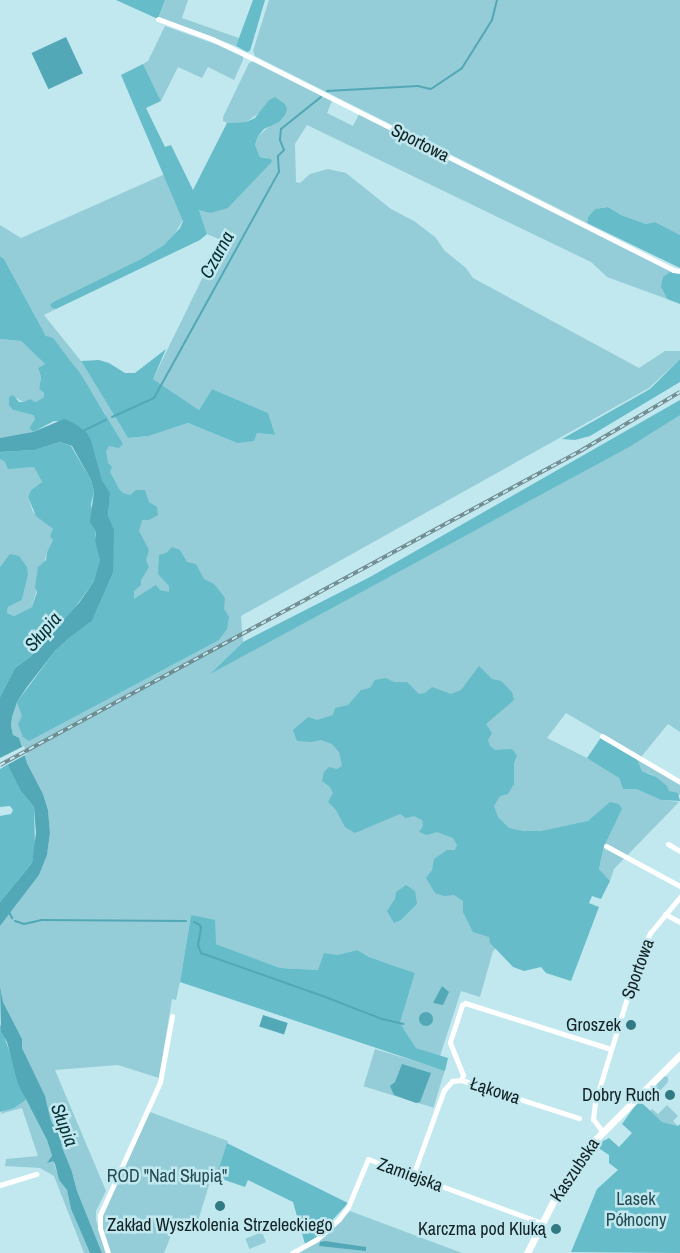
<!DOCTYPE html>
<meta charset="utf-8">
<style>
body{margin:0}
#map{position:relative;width:680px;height:1253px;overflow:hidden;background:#c1e8ef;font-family:"Archivo Narrow",sans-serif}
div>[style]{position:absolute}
.green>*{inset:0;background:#94cdd7;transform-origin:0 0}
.forest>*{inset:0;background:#66bcc9}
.water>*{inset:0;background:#52a8b6;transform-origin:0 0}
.round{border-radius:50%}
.pier>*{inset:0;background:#c1e8ef}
.stream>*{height:2px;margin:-1px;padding:0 1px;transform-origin:1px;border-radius:1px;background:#52a8b6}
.minor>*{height:5px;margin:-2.5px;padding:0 2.5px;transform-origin:2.5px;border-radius:2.5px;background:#fff}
.secondary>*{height:7px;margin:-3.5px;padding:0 3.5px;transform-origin:3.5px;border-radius:3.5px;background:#fff}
.rail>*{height:4px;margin-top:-2px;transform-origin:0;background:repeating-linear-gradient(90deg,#c1e8ef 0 5.5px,#6c878c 0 11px);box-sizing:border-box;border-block:1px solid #6c878c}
.dots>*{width:14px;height:14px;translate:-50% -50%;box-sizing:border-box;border:2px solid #c1e8ef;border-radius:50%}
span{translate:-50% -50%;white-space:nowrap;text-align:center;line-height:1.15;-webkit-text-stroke:5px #c1e8ef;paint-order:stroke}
.street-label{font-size:18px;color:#132224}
.poi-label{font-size:18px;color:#132224}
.right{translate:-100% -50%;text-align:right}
.park-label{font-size:18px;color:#244c52}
.water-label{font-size:19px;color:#043035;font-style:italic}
</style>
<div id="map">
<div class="green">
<i style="clip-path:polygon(165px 0,188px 0,182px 18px,239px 38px,236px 46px,159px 17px)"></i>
<i style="clip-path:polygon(269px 0,680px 0,680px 235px,655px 222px,646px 224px,621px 215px,608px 207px,595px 209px,588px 217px,587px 223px,255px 56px,253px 51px)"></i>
<i style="clip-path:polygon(165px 26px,218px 45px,243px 56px,243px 60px,234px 80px,208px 67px,202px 78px,178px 67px,161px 101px,143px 64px,148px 61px)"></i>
<i style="clip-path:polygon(254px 61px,332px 101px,327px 113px,353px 126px,359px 114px,673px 270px,661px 287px,667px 299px,607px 277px,591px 262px,307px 125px,295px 144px,296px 182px,300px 183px,310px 174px,328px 169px,346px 173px,391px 209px,414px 221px,435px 237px,445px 251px,466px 268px,473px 278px,639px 368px,665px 351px,680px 351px,680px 359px,649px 388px,241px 616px,243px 642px,212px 672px,575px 476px,680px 414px,680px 732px,668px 724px,641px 757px,566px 713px,547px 738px,595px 762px,619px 778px,623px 789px,636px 789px,661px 800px,679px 802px,614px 869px,610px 881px,599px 869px,604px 846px,582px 871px,493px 951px,480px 997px,461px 991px,440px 1056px,416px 1048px,400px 1023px,415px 973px,369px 957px,357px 950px,337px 955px,318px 970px,280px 968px,216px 944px,191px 915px,180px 982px,176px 1000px,172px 999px,159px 1078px,118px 1065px,55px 1070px,106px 1191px,96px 1211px,96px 1220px,106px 1253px,102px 1253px,77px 1191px,72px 1172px,69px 1167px,55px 1126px,51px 1121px,46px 1100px,22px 1048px,22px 1039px,3px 1002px,0 986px,0 926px,39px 875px,47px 855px,50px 833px,48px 810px,43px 794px,13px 735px,11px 726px,12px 717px,17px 702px,68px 639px,92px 621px,113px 574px,109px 511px,91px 446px,91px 441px,106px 415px,74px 365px,59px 346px,46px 336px,4px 259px,0 256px,0 225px,21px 238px,165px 174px,183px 220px,174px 235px,164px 245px,141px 259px,53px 302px,51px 307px,56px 309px,44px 315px,81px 361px,128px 438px,149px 436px,188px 423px,237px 443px,257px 433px,274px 435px,268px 413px,212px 389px,199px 410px,153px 379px,221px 240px,207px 234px,199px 210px,228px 208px,272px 162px,267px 158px,260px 157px,255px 145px,258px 136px,271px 125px,261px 112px,246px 122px,227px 123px,223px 121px,223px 117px,249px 63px)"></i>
<i style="clip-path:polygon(0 339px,21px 341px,45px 364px,38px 368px,41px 377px,39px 389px,44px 393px,44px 397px,36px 402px,30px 399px,23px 402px,16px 398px,13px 410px,33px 415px,35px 419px,29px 428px,33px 432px,14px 437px,0 438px)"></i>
<i style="clip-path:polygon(0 459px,16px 468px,34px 467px,42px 482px,31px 490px,28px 497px,33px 512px,53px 529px,53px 540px,47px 552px,32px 607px,14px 616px,7px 613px,8px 607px,22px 600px,28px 575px,4px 562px,0 567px)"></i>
<i style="clip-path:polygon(637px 759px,680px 784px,680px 795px,669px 791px,664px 784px,651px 774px,642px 771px)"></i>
<i style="left:375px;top:1049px;width:73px;height:39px;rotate:17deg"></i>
<i style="clip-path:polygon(664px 1076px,668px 1077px,668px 1082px,651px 1101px,645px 1101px,642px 1097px)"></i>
<i style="clip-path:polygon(26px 1100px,47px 1140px,59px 1180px,67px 1190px,71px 1209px,90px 1253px,84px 1253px,54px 1176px,40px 1168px,5px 1166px,6px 1159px,38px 1156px,22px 1108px,0 1114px,5px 1109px,14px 1108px)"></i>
<i style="clip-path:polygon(667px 1105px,678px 1116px,673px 1121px,678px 1126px,662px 1122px,650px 1111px,652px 1109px,658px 1114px)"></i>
<i style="clip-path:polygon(150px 1112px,228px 1141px,216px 1177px,210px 1182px,197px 1224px,178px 1218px,164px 1253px,111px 1253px,102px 1226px,102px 1217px)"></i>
<i style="clip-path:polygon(350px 1211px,462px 1253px,299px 1253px,325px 1237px)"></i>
<i style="left:262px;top:1232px;width:11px;height:18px;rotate:68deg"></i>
</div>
<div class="forest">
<i style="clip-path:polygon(116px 0,165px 0,158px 19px)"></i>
<i style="clip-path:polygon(253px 0,265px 0,250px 51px,247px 52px,236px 46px)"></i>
<i style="clip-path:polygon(143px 64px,161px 101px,146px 108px,165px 147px,171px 145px,193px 190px,227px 123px,246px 122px,255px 118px,269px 100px,275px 97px,285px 104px,287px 109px,285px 115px,279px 122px,264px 129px,258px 136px,255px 145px,260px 157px,271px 159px,272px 162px,228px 208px,210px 213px,199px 210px,207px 234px,200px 240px,56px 309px,52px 308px,50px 305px,53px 302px,141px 259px,164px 245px,180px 228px,183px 221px,121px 75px)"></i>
<i style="clip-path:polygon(608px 207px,621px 215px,646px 224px,655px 222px,680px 235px,680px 268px,587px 223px,588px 217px,595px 209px)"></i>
<i style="clip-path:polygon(0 256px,4px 259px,46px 336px,53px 338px,80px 373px,123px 444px,119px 448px,109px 446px,106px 451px,108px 463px,112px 467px,110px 472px,119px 489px,123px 493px,130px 495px,136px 490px,145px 490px,149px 502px,157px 507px,158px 515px,149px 520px,142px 520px,139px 531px,149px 550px,146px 560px,149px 567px,141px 580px,141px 585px,134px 591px,134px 599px,156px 585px,160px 590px,169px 592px,169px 586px,158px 574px,159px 555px,166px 553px,172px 547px,180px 550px,187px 562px,196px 564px,204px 579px,214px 584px,225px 598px,224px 609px,229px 617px,227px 629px,219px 640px,29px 741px,23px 737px,18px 724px,22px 716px,17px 702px,55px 651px,68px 639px,92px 621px,113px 573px,108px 516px,110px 493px,102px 480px,91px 440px,74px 423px,54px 421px,33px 432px,29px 428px,35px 419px,33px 415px,13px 410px,9px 405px,9px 397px,13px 395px,19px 402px,23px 402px,30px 399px,36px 402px,44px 397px,44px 393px,39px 389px,41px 377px,38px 368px,45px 364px,21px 341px,0 339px)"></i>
<i style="clip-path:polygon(673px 270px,680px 271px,680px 304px,667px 299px,661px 287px,663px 277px)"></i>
<i style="clip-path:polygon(166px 349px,153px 379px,199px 410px,212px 389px,268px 413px,275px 435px,257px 433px,254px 441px,237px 443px,188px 423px,149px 436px,128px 438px,81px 361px,99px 360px,109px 363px,125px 373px,135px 373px)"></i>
<i style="clip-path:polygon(680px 359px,680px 382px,590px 436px,575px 440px,562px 439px,650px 389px)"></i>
<i style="clip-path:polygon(680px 400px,680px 415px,629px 447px,210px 674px,243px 642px,370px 577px)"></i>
<i style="clip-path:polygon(60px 442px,71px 446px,91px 480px,94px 492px,91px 504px,96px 531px,95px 536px,100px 561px,99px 569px,94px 581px,74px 609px,30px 657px,15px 668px,0 697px,0 567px,10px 554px,19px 556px,27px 567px,28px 575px,22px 600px,8px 607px,7px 613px,14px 616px,32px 607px,37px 592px,35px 587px,38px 567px,46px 560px,47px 552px,53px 540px,50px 536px,53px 529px,36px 516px,28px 497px,31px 490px,42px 482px,34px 467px,8px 469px,5px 462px,0 459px,0 452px,35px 450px)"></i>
<i style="clip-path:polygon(479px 666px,492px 679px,501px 681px,512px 692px,514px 700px,486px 724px,492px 733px,488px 740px,490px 746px,495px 750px,512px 749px,517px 756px,514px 763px,514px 784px,508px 794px,500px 796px,494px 806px,498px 817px,509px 828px,523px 831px,541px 831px,588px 821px,610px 802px,619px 804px,622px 809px,604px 846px,599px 869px,610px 881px,601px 899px,592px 896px,589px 903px,599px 907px,571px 981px,546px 973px,541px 967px,524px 971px,513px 967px,490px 943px,489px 937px,473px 932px,463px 912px,463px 901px,454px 895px,444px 896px,435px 893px,426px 878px,432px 870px,434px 859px,447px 850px,455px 850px,457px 845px,453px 838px,437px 832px,427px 835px,419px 832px,423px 826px,422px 820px,414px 816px,406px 818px,400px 814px,355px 833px,345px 827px,336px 810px,328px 802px,333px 793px,330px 787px,322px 781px,324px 772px,329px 767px,337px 769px,342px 766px,339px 752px,332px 744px,321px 740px,311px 742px,297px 741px,293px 730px,308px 717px,317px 720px,333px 715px,335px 708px,348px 705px,361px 690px,370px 688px,375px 680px,386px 678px,394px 682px,407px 682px,419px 694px,425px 693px,432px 687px,451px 694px,461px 690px)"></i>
<i style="clip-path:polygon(602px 736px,637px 759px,642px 771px,656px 777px,667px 786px,669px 791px,678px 793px,680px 801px,661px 800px,636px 789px,623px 789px,619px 778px,587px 758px)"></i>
<i style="clip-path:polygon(8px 764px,20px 790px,34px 807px,35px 846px,32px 863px,0 902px,0 816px,11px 814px,13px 810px,10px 806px,0 807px,0 769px)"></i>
<i style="clip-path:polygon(406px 885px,415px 891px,417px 904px,401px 920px,394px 923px,387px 911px,395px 899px,396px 892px)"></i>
<i style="clip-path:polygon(191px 915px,215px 920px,216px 944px,280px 968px,318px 970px,324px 953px,337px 955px,357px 950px,369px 957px,415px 973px,400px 1023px,416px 1048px,448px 1058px,445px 1071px,180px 982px)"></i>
<i style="clip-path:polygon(0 1024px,26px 1100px,14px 1108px,0 1112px)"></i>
<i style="clip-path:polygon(637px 1103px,643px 1104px,662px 1122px,678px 1126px,680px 1124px,680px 1253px,571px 1252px,597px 1189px,618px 1170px,609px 1163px,609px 1155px,597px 1147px,603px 1141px,609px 1138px,619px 1147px,632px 1133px,622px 1124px)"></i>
<i style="clip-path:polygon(227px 1143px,348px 1203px,317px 1237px,305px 1244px,293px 1202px,248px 1180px,245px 1187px,216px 1177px)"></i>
</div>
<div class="water">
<i style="left:66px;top:37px;width:40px;height:38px;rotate:65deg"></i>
<i style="clip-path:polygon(64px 419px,74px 423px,87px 433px,91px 440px,102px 480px,110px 493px,108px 516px,114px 530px,113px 573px,92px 621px,68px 639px,55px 651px,27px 687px,17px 702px,12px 717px,11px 726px,13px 735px,19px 738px,27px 763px,43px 794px,48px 810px,50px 833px,47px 855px,39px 875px,0 926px,0 902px,32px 863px,36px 833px,34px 807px,20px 790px,8px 765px,0 762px,0 697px,15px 668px,30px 657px,79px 603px,94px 581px,100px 561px,95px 540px,96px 531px,90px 522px,94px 492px,91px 480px,72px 446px,60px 442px,35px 450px,0 452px,0 438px,33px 432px)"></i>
<i style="clip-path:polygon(0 986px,3px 1002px,22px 1039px,22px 1048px,45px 1096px,51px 1121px,60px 1135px,62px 1147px,72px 1172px,77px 1191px,102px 1253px,90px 1253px,71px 1209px,67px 1190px,59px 1180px,55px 1164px,53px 1161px,47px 1163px,52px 1156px,47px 1140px,18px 1084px,7px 1042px,1px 1031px)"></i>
<i style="clip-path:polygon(442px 986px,449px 992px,443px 1005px,433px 1003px)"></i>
<i class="round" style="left:419px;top:1012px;width:14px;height:14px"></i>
<i style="left:263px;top:1015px;width:26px;height:12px;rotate:18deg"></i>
<i style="clip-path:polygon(402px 1064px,431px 1073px,420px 1102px,416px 1103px,394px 1095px,390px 1086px,395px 1082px)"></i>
<i style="clip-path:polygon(325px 1241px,366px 1247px,366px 1251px,319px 1246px,320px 1242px)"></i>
</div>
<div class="pier">
<i style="clip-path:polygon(24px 746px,27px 754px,7px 765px,0 765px,0 758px)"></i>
</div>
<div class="stream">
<i style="left:327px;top:91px;width:91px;rotate:-3.1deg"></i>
<i style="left:418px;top:86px;width:13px;rotate:13deg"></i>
<i style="left:431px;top:89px;width:37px;rotate:-34deg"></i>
<i style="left:462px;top:68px;width:57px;rotate:-58deg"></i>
<i style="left:492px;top:20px;width:21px;rotate:-76deg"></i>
<i style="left:112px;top:417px;width:46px;rotate:-24.3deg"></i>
<i style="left:154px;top:398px;width:258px;rotate:-61.1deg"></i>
<i style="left:279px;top:172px;width:16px;rotate:-94deg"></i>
<i style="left:278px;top:156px;width:8px;rotate:-45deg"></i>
<i style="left:284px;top:150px;width:11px;rotate:-112deg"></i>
<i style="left:280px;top:140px;width:11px;rotate:-85deg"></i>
<i style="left:281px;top:129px;width:51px;rotate:-38.7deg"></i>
<i style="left:81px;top:432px;width:28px;rotate:-26deg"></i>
<i style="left:9px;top:912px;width:7px;rotate:63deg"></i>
<i style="left:15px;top:921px;width:9px;rotate:18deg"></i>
<i style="left:24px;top:924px;width:17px;rotate:-13deg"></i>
<i style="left:41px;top:920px;width:145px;rotate:0.4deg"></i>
<i style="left:194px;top:922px;width:7px;rotate:27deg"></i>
<i style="left:200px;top:925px;width:3px;rotate:72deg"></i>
<i style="left:201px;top:928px;width:17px;rotate:100deg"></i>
<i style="left:198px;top:945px;width:9px;rotate:69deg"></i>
<i style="left:201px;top:953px;width:135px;rotate:19.5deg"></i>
<i style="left:328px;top:998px;width:58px;rotate:21.3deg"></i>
<i style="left:382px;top:1019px;width:22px;rotate:13deg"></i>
</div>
<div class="minor">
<i style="left:158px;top:19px;width:58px;rotate:20.3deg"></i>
<i style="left:212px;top:39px;width:42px;rotate:25.3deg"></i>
<i style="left:250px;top:57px;width:474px;rotate:26.7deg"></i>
<i style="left:673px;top:270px;width:7px;rotate:8deg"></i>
<i style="left:602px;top:736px;width:91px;rotate:30.5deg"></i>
<i style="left:668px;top:844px;width:14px;rotate:30deg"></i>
<i style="left:606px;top:846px;width:84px;rotate:28.4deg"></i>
<i style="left:665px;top:914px;width:17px;rotate:28deg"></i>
<i style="left:461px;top:1080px;width:5px;rotate:-68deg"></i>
<i style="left:463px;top:1075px;width:35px;rotate:-112deg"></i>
<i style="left:450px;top:1042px;width:39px;rotate:-72deg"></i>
<i style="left:462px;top:1005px;width:4px;rotate:-34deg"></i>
<i style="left:465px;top:1003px;width:153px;rotate:17.5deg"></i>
<i style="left:602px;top:1131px;width:15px;rotate:-127deg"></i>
<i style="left:593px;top:1119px;width:17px;rotate:-83deg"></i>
<i style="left:595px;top:1102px;width:160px;rotate:-72.9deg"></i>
<i style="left:642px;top:949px;width:18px;rotate:-63deg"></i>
<i style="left:650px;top:933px;width:47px;rotate:-50.2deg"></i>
<i style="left:413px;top:1175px;width:90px;rotate:-70deg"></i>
<i style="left:444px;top:1090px;width:12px;rotate:-48deg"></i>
<i style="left:452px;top:1081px;width:9px;rotate:-6deg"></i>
<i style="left:461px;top:1080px;width:124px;rotate:17.9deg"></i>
<i style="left:0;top:1185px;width:38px;rotate:-17deg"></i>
<i style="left:108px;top:1253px;width:26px;rotate:-108deg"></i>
<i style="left:100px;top:1228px;width:13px;rotate:-90deg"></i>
<i style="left:100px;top:1215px;width:146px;rotate:-65.7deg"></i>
<i style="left:160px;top:1082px;width:67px;rotate:-79.7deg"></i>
<i style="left:292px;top:1253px;width:29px;rotate:-29deg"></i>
<i style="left:317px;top:1239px;width:30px;rotate:-42deg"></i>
<i style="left:339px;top:1219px;width:15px;rotate:-53deg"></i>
<i style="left:348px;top:1207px;width:52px;rotate:-67.4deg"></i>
<i style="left:368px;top:1159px;width:185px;rotate:20.2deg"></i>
</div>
<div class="secondary">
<i style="left:527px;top:1253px;width:82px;rotate:-63.1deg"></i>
<i style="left:564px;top:1180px;width:37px;rotate:-55deg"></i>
<i style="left:585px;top:1150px;width:134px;rotate:-45deg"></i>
</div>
<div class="rail">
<i style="left:0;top:765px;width:662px;rotate:-28.42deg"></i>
<i style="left:582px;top:450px;width:114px;rotate:-30.6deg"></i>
</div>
<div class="dots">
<i style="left:631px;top:1025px;background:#317983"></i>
<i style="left:670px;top:1095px;background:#317983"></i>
<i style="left:220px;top:1206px;background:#317983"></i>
<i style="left:556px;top:1229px;background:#317983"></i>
</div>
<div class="street-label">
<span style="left:420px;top:143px;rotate:27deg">Sportowa</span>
<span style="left:638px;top:969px;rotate:-70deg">Sportowa</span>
<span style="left:495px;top:1091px;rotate:18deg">Łąkowa</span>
<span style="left:575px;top:1170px;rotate:-56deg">Kaszubska</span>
<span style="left:410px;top:1175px;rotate:20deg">Zamiejska</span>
</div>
<div class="poi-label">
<span class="right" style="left:621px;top:1025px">Groszek</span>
<span class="right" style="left:660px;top:1095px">Dobry Ruch</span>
<span style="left:220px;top:1225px">Zakład Wyszkolenia Strzeleckiego</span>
<span class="right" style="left:546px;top:1229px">Karczma pod Kluką</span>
</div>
<div class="park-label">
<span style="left:167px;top:1176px">ROD "Nad Słupią"</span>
<span style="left:636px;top:1210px">Lasek<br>Północny</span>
</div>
<div class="water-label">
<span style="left:217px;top:255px;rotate:-61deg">Czarna</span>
<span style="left:43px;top:632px;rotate:-49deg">Słupia</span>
<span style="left:64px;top:1125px;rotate:69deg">Słupia</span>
</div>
</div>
